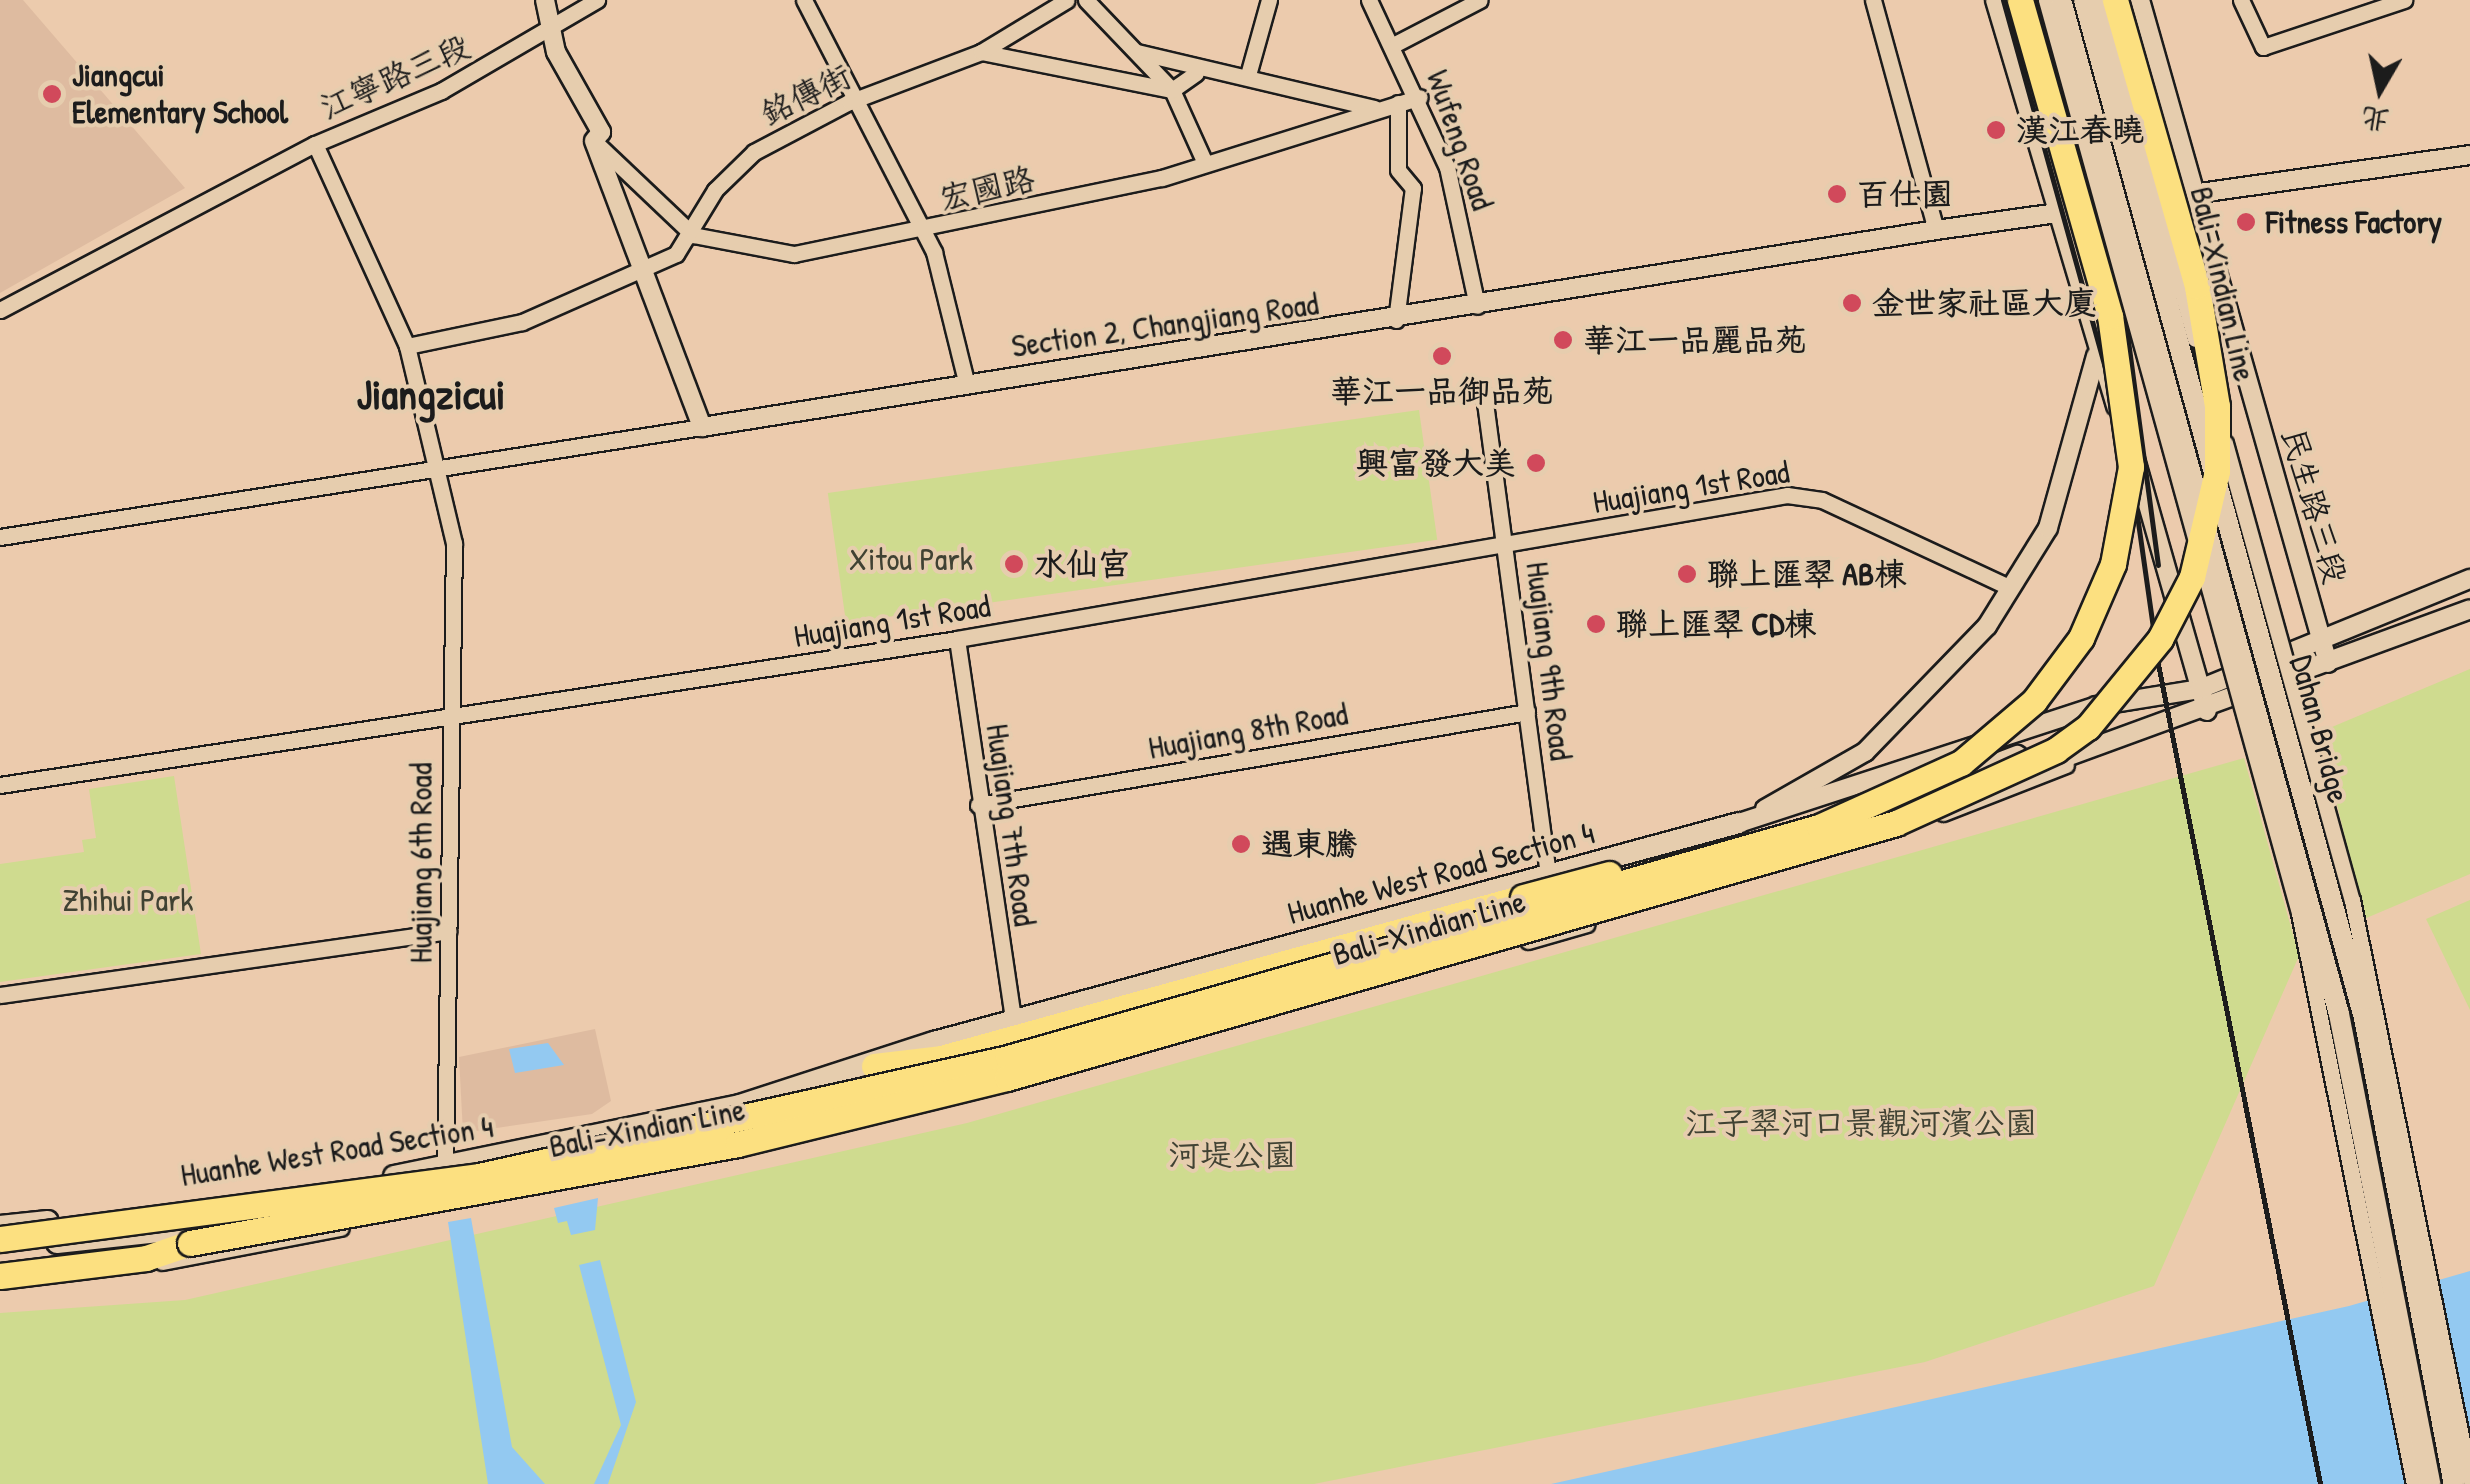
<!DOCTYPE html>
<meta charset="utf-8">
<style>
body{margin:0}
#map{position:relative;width:2470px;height:1484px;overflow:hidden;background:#eccbad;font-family:"Patrick Hand","LXGW WenKai TC",sans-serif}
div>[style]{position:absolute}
.built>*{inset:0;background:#debba0}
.green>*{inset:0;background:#cfdb8f;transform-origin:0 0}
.water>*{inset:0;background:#93c9f1}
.roads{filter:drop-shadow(2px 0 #1c1c1c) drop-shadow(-2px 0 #1c1c1c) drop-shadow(0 2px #1c1c1c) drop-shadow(0 -2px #1c1c1c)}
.minor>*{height:15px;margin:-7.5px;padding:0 7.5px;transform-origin:7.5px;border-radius:7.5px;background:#e6cdae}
.tertiary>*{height:18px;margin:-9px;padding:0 9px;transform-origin:9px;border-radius:9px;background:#e6cdae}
.secondary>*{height:20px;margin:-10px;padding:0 10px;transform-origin:10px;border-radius:10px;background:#e6cdae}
.trunk>*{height:25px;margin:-12.5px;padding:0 12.5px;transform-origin:12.5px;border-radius:12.5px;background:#fce080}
.rail>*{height:5px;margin:-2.5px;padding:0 2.5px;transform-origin:2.5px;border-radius:2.5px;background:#1c1c1c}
.bridges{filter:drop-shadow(2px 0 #1c1c1c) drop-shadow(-2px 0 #1c1c1c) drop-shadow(0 2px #1c1c1c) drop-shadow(0 -2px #1c1c1c)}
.minor-bridge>*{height:15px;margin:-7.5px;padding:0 7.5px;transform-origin:7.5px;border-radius:7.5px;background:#e6cdae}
.secondary-bridge>*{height:20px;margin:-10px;padding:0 10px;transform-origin:10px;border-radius:10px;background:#e6cdae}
.trunk-bridge>*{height:25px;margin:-12.5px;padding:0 12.5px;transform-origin:12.5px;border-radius:12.5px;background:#fce080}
.dots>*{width:28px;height:28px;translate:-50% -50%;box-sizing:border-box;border:5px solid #e6cdae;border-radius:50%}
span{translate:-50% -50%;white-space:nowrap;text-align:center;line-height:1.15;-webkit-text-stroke:8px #e6cdae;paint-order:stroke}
.poi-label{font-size:32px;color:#1c1c1c;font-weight:700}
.left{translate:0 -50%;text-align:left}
.right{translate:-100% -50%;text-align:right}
.street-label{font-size:32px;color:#1c1c1c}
.park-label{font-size:32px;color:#404233}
.district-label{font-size:42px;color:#1c1c1c;font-weight:700}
.north{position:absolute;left:2330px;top:40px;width:100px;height:100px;-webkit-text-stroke:8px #e6cdae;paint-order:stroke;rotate:189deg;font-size:28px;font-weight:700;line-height:40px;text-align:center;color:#1c1c1c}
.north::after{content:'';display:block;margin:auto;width:35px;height:45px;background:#1c1c1c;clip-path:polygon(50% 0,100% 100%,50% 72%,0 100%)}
</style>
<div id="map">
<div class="built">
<i style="clip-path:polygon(0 0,23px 0,185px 188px,0 293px)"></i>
<i style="clip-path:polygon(595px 1029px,611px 1101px,592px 1114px,463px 1133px,459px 1057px)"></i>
</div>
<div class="green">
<i style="left:1419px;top:410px;width:131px;height:597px;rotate:82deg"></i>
<i style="clip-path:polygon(2470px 669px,2470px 874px,2364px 919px,2320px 732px)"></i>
<i style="clip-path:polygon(2244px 758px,2299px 956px,2154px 1286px,1925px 1362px,1314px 1484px,0 1484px,0 1313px,185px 1300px,967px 1123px)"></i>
<i style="clip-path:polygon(174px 776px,201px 954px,0 982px,0 864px,84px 852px,82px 840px,96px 838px,89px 789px)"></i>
<i style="clip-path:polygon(2470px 900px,2470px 1010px,2426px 919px)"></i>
</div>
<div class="water">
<i style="clip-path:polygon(548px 1043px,564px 1065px,515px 1073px,509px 1049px)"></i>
<i style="clip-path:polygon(598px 1198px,595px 1230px,571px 1235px,567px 1221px,558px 1223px,554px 1208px)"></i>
<i style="clip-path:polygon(471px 1218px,512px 1447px,545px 1484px,488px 1484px,448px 1222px)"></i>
<i style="clip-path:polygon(600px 1260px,636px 1402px,608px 1484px,594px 1484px,621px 1425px,579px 1265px)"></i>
<i style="clip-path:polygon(2470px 1271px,2470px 1484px,1551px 1484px,2349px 1306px)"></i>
</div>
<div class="roads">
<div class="minor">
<i style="left:804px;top:0;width:284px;rotate:62.7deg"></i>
<i style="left:934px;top:252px;width:137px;rotate:76.1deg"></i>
<i style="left:1086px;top:0;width:124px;rotate:46.3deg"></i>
<i style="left:1172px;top:90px;width:80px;rotate:65.7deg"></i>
<i style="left:1369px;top:0;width:184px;rotate:65deg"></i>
<i style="left:1447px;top:167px;width:142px;rotate:77.8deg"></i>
<i style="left:1873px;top:0;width:238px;rotate:74.7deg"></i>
<i style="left:2241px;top:0;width:52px;rotate:64.9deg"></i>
<i style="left:2263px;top:47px;width:149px;rotate:-18.4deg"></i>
<i style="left:1397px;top:43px;width:93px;rotate:-27.4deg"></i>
<i style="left:981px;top:52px;width:195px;rotate:11.3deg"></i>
<i style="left:1172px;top:90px;width:29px;rotate:-35deg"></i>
<i style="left:1137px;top:52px;width:244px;rotate:13.3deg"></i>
<i style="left:1248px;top:75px;width:78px;rotate:-74.4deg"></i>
<i style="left:594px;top:141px;width:137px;rotate:43.5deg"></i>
<i style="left:693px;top:235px;width:103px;rotate:10.7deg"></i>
<i style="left:794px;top:254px;width:376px;rotate:-11.7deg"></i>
<i style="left:1162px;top:178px;width:270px;rotate:-17.4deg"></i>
<i style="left:315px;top:144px;width:222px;rotate:65.5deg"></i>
<i style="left:407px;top:346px;width:203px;rotate:76.6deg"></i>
<i style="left:454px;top:543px;width:630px;rotate:90.82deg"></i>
<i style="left:0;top:310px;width:356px;rotate:-27.8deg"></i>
<i style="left:315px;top:144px;width:137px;rotate:-22.8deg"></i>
<i style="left:441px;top:91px;width:181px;rotate:-30.3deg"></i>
<i style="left:1396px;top:320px;width:133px;rotate:-82.7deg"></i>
<i style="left:1413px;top:188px;width:23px;rotate:-130deg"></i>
<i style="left:1398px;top:170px;width:67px;rotate:-90deg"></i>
<i style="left:2106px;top:332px;width:123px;rotate:-10.8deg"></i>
<i style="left:407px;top:346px;width:117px;rotate:-11.8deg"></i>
<i style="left:522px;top:322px;width:168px;rotate:-23.8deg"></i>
<i style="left:676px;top:254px;width:75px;rotate:-58.6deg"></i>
<i style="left:715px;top:190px;width:54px;rotate:-44.3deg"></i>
<i style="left:754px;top:152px;width:107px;rotate:-27.8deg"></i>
<i style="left:849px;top:102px;width:141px;rotate:-20.7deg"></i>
<i style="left:981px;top:52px;width:100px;rotate:-31.2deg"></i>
<i style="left:1484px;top:395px;width:491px;rotate:82.4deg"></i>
<i style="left:0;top:537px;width:711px;rotate:-8.91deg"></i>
<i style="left:957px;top:639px;width:384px;rotate:81.6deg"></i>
<i style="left:0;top:785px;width:968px;rotate:-8.67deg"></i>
<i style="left:957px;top:639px;width:842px;rotate:-9.84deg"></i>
<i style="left:1787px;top:495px;width:35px;rotate:8deg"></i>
<i style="left:1822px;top:500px;width:208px;rotate:25deg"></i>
<i style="left:978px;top:805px;width:557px;rotate:-9.61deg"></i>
<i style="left:1943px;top:813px;width:132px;rotate:-21.3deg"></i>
<i style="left:1528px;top:941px;width:61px;rotate:-16.1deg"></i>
<i style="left:0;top:995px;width:453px;rotate:-8.1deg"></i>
<i style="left:162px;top:1262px;width:182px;rotate:-10.8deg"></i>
</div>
<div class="tertiary">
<i style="left:545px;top:0;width:53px;rotate:78.1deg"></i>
<i style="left:556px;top:52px;width:92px;rotate:60.6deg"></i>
<i style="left:601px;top:132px;width:11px;rotate:128deg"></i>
<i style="left:594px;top:141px;width:306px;rotate:69.3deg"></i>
<i style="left:702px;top:427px;width:1250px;rotate:-9.07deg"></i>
<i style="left:1936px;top:230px;width:539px;rotate:-7.99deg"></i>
<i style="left:1995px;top:0;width:424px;rotate:73.4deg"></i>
<i style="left:2140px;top:0;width:689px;rotate:74.17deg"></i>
<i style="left:2135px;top:459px;width:262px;rotate:74.1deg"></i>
<i style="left:2020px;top:774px;width:479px;rotate:-20.1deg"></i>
<i style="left:1939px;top:785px;width:84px;rotate:-21deg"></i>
<i style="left:1765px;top:809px;width:115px;rotate:-29.7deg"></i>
<i style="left:1865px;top:752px;width:175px;rotate:-45.9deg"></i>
<i style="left:1987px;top:626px;width:115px;rotate:-58.1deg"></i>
<i style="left:2048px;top:528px;width:179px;rotate:-74.4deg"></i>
<i style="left:1739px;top:823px;width:376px;rotate:-18.1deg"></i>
<i style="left:2096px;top:706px;width:105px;rotate:-9.3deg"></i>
<i style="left:2200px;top:689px;width:292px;rotate:-22.2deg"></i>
</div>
<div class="secondary">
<i style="left:394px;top:1176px;width:353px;rotate:-11.6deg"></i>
<i style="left:740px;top:1105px;width:204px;rotate:-18deg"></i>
<i style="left:934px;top:1042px;width:834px;rotate:-15.22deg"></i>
<i style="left:0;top:1226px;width:48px;rotate:-5.9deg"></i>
<i style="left:57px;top:1243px;width:176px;rotate:-6.2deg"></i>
</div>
<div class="trunk">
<i style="left:874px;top:1066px;width:67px;rotate:-6.8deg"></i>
<i style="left:941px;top:1058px;width:604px;rotate:-15.46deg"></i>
<i style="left:0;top:1276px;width:147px;rotate:-7deg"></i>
<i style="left:146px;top:1258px;width:46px;rotate:-18.8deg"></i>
</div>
</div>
<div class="rail">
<i style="left:2003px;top:0;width:469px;rotate:74.5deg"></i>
<i style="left:2128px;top:452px;width:214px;rotate:81.9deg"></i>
<i style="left:2158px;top:664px;width:836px;rotate:78.82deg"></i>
<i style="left:2035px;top:0;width:345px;rotate:74.6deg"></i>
<i style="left:2127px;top:333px;width:234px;rotate:82.4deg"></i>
</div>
<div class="bridges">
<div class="minor-bridge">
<i style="left:2046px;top:0;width:947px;rotate:74.51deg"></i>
<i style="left:2299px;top:913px;width:582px;rotate:78.61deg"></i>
<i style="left:2099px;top:0;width:352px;rotate:74.2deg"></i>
<i style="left:2225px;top:443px;width:474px;rotate:74.5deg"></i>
<i style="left:2352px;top:900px;width:592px;rotate:78.5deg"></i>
</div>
<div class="secondary-bridge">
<i style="left:2061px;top:0;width:1051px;rotate:74.67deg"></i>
<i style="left:2339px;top:1014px;width:479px;rotate:79deg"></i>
<i style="left:2084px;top:0;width:1056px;rotate:74.62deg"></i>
<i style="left:2364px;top:1018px;width:475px;rotate:79.1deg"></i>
</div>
<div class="trunk-bridge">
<i style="left:1523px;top:897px;width:89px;rotate:-15deg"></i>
<i style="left:0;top:1239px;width:483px;rotate:-7.5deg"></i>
<i style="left:479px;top:1176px;width:542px;rotate:-12.57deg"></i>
<i style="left:1008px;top:1058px;width:843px;rotate:-15.9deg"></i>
<i style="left:1819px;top:827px;width:156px;rotate:-24.3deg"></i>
<i style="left:1961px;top:763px;width:96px;rotate:-40.3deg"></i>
<i style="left:2034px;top:701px;width:79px;rotate:-53.3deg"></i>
<i style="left:2081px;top:638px;width:81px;rotate:-66.6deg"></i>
<i style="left:2113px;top:564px;width:99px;rotate:-79.5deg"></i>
<i style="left:2131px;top:467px;width:152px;rotate:-97.9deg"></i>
<i style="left:2110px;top:316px;width:329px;rotate:-105.9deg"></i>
<i style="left:190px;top:1243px;width:557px;rotate:-10.24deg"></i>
<i style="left:738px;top:1144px;width:277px;rotate:-13.8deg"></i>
<i style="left:1007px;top:1078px;width:925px;rotate:-16deg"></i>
<i style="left:1896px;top:823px;width:176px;rotate:-24.5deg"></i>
<i style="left:2056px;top:750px;width:39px;rotate:-36deg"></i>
<i style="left:2088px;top:727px;width:114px;rotate:-50.7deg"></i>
<i style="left:2160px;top:639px;width:70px;rotate:-62.7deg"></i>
<i style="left:2192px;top:577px;width:109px;rotate:-76.7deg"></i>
<i style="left:2217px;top:471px;width:65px;rotate:-90deg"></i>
<i style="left:2217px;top:406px;width:122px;rotate:-99.5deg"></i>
<i style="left:2197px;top:286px;width:298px;rotate:-106deg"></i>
</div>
</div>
<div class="dots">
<i style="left:52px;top:94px;background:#d1495b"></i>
<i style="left:1996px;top:130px;background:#d1495b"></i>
<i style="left:1837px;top:194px;background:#d1495b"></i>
<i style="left:2246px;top:222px;background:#d1495b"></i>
<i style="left:1852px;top:303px;background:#d1495b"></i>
<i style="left:1563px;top:340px;background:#d1495b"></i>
<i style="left:1442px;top:356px;background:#d1495b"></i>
<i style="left:1536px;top:463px;background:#d1495b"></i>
<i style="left:1014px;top:564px;background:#d1495b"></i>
<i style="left:1687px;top:574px;background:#d1495b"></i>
<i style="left:1596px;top:624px;background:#d1495b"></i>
<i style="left:1241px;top:844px;background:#d1495b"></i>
</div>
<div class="poi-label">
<span class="left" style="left:72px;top:94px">Jiangcui<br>Elementary School</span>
<span class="left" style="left:2016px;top:130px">漢江春曉</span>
<span class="left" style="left:1857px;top:194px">百仕園</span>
<span class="left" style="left:2266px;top:222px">Fitness Factory</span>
<span class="left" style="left:1872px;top:303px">金世家社區大廈</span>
<span class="left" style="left:1583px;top:340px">華江一品麗品苑</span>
<span style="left:1442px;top:391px">華江一品御品苑</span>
<span class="right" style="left:1516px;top:463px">興富發大美</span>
<span class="left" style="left:1034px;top:564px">水仙宮</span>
<span class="left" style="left:1707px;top:574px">聯上匯翠 AB棟</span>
<span class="left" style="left:1616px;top:624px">聯上匯翠 CD棟</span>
<span class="left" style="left:1261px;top:844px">遇東騰</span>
</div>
<div class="street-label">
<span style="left:395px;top:77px;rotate:-24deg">江寧路三段</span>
<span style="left:806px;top:95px;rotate:-26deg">銘傳街</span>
<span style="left:1460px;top:140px;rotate:71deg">Wufeng Road</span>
<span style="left:987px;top:189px;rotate:-13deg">宏國路</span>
<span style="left:2223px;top:284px;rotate:77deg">Bali-Xindian Line</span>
<span style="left:1165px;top:325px;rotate:-8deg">Section 2, Changjiang Road</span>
<span style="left:1691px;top:487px;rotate:-9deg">Huajiang 1st Road</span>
<span style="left:2314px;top:506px;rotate:74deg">民生路三段</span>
<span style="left:892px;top:621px;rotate:-9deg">Huajiang 1st Road</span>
<span style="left:1549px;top:661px;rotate:83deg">Huajiang 9th Road</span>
<span style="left:2320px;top:729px;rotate:75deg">Dahan Bridge</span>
<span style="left:1248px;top:731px;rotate:-10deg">Huajiang 8th Road</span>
<span style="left:1011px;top:825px;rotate:82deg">Huajiang 7th Road</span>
<span style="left:421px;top:863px;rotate:-90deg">Huajiang 6th Road</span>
<span style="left:1441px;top:873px;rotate:-15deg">Huanhe West Road Section 4</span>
<span style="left:1429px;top:928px;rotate:-16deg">Bali-Xindian Line</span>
<span style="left:647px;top:1128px;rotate:-11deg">Bali-Xindian Line</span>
<span style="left:337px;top:1151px;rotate:-9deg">Huanhe West Road Section 4</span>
</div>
<div class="park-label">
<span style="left:911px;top:559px">Xitou Park</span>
<span style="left:128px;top:900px">Zhihui Park</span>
<span style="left:1861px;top:1123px">江子翠河口景觀河濱公園</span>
<span style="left:1232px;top:1155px">河堤公園</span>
</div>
<div class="district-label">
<span style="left:431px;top:394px">Jiangzicui</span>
</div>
<div class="north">北</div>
</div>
